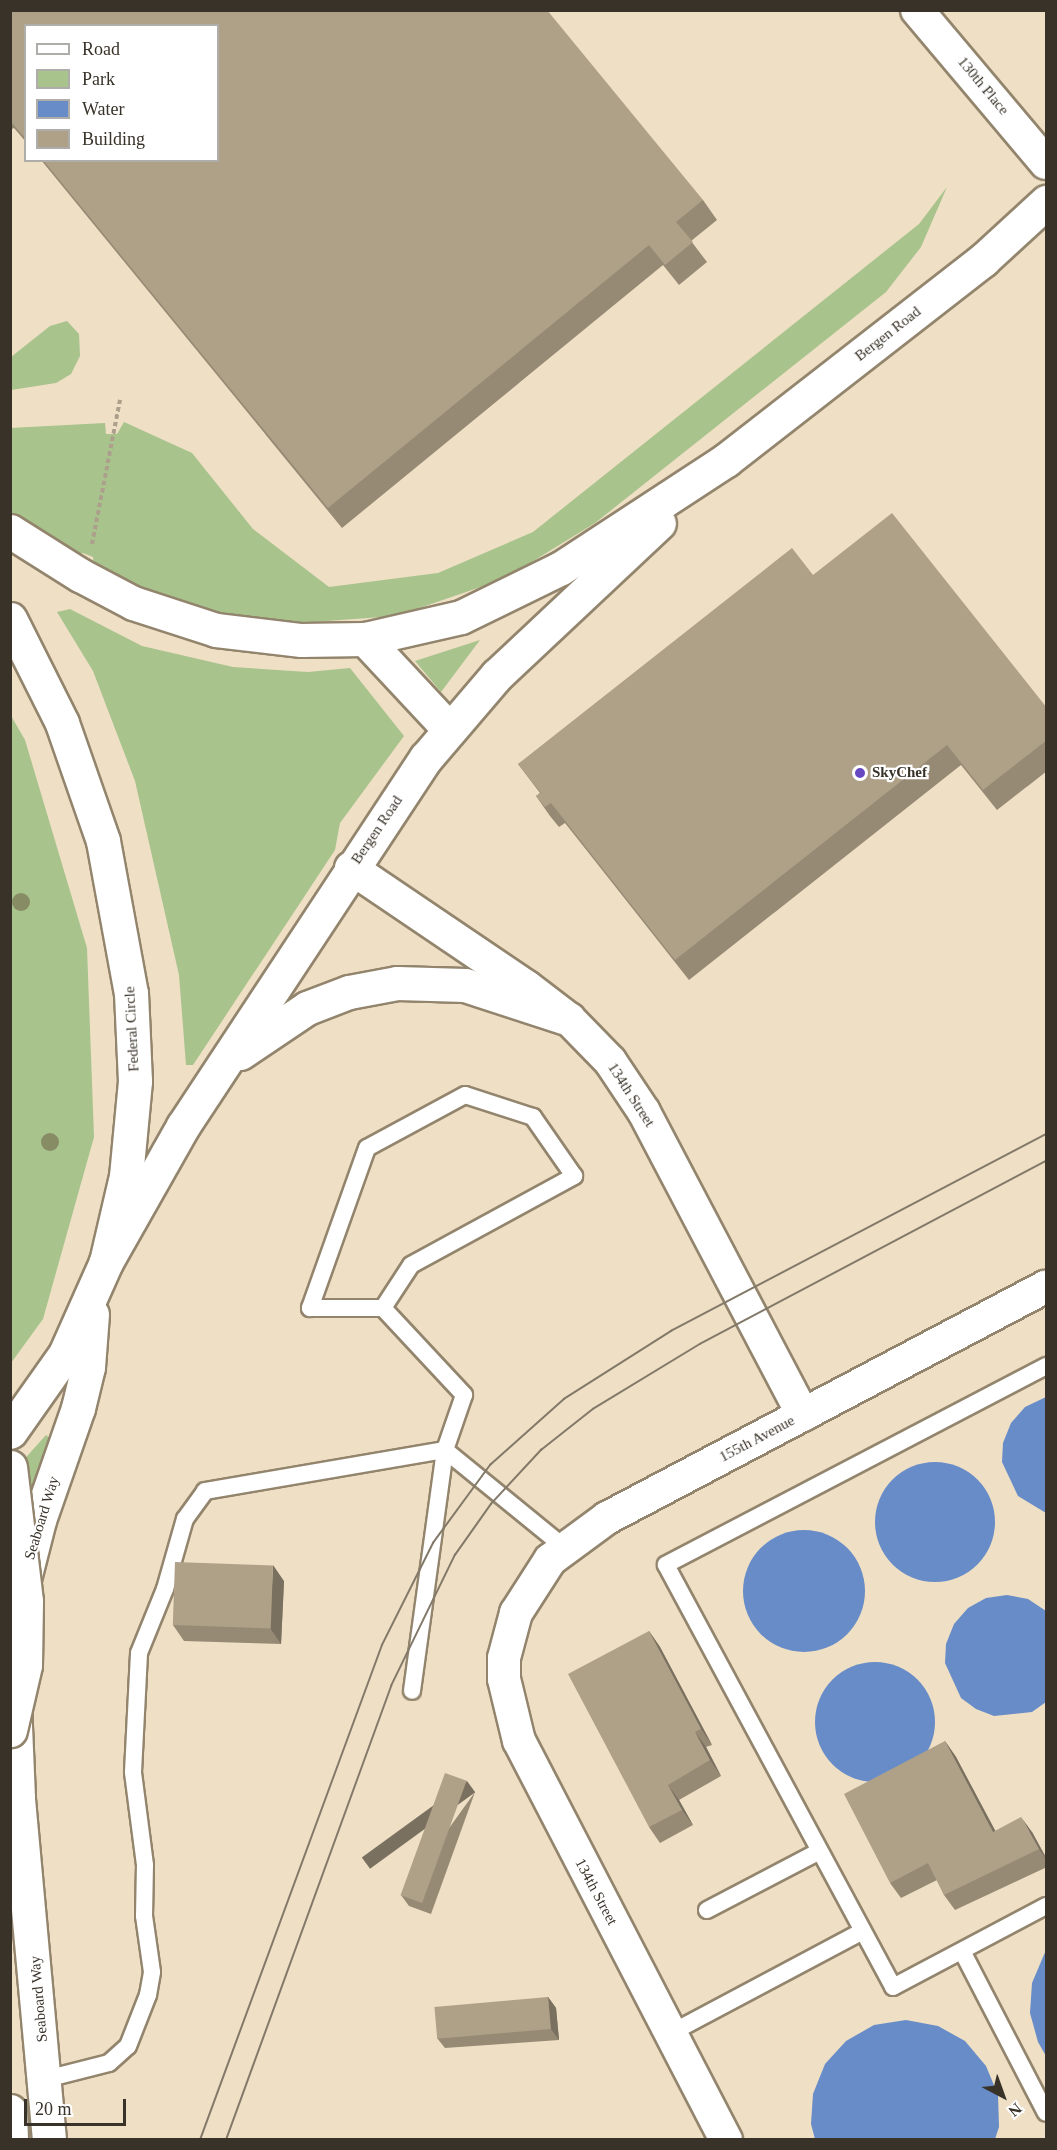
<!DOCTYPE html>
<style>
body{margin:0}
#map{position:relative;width:1057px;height:2150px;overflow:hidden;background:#eedfc5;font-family:"Times New Roman",serif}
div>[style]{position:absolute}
.green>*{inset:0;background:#a8c38c}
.water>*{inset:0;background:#688cc7}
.round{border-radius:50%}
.path>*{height:4px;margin-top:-2px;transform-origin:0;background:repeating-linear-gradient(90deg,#aca08c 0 4.5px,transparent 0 7.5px)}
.roads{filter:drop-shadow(2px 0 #93856d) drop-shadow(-2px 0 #93856d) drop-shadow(0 2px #93856d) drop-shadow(0 -2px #93856d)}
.lane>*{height:16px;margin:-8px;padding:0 8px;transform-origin:8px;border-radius:8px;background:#fff}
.street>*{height:32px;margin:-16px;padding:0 16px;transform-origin:16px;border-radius:16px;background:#fff}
.secondary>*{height:33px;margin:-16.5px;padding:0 16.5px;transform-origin:16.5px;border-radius:16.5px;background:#fff}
.highway>*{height:33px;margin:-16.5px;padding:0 16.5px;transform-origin:16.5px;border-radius:16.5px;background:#fff}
.tram>*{height:1.5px;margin:-0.75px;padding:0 0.75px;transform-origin:0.75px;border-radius:0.75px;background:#837969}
.bridges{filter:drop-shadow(2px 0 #93856d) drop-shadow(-2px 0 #93856d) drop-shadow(0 2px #93856d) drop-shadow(0 -2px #93856d)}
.highway-bridge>*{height:33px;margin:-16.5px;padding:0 16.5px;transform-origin:16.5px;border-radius:16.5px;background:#fff}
.trees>*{width:18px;height:18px;margin:-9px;border-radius:50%;background:#878c65}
.wall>*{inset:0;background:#968a75}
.shaded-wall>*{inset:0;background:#7a705f;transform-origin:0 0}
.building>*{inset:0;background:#afa088;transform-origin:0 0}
.dots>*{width:16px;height:16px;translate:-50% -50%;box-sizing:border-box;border:3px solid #fff;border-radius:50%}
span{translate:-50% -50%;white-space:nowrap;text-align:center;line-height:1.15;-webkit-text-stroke:4.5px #fff;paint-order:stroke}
.street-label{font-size:15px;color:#383228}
.poi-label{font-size:15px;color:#383228;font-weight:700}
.left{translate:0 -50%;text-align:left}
.frame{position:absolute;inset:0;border:12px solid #383228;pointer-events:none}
.legend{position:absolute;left:24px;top:24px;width:195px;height:138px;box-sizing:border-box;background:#fff;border:2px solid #afada9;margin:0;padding:8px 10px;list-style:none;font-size:18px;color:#383228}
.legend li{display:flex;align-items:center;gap:12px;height:30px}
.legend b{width:30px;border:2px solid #afada9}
.north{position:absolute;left:973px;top:2066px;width:60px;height:60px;-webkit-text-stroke:4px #fff;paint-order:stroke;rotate:139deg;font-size:16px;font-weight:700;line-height:24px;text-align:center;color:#383228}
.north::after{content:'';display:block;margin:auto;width:21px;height:27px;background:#383228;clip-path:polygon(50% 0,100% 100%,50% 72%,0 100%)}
.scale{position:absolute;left:24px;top:2099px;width:102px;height:27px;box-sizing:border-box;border:3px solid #383228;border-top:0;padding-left:8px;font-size:18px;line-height:21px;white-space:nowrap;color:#383228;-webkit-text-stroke:4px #fff;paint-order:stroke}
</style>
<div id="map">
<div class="green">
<i style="clip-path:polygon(947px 187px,921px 247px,886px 292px,595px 523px,504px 579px,396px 616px,257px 626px,154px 600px,94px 570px,93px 557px,83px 553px,75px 555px,11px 514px,10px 428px,105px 423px,106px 434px,117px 434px,124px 422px,192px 453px,253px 529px,329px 587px,438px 573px,533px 532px,919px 224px)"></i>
<i style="clip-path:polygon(67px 321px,79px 334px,80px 356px,71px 374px,56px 383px,11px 390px,11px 357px,50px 326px)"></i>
<i style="clip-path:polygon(70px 609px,142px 646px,233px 667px,308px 672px,350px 668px,404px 736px,340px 823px,335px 850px,193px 1065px,186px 1065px,179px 975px,135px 781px,93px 671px,57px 612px)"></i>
<i style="clip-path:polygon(480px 640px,441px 692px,415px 661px)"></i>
<i style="clip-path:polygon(10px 714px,25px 740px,87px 948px,94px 1137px,43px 1319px,11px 1363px)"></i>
<i style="clip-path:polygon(46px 1435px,51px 1439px,11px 1557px,11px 1474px)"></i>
</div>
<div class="water">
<i style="clip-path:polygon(1046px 1397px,1046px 1513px,1018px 1496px,1002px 1462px,1003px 1443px,1011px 1423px,1025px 1407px)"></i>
<i class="round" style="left:875px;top:1462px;width:120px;height:120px"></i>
<i class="round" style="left:743px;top:1530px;width:122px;height:122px"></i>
<i style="clip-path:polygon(1007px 1595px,1028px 1599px,1046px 1611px,1046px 1702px,1032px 1712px,994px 1716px,976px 1709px,961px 1698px,945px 1663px,946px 1644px,954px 1624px,968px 1608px,986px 1598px)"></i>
<i class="round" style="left:815px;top:1662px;width:120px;height:120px"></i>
<i style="clip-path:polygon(1046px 1950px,1046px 2056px,1038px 2042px,1030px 2013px,1032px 1983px)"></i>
<i style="clip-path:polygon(906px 2020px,938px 2026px,965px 2041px,986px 2066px,998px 2095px,999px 2127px,995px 2139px,815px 2139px,811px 2124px,813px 2094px,825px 2064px,846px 2041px,874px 2025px)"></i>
</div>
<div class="path">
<i style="left:92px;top:544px;width:147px;rotate:-79deg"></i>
</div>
<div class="roads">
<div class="lane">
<i style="left:383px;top:1308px;width:51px;rotate:-56.9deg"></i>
<i style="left:411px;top:1265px;width:186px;rotate:-28.6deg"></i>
<i style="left:574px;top:1176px;width:72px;rotate:-124.8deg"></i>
<i style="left:533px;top:1117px;width:71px;rotate:-162.1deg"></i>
<i style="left:465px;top:1095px;width:111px;rotate:151.6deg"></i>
<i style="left:367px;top:1148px;width:170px;rotate:109.6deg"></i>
<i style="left:310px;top:1308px;width:73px"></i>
<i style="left:383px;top:1308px;width:119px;rotate:47deg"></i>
<i style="left:464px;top:1395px;width:58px;rotate:109.1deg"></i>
<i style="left:445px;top:1450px;width:243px;rotate:97.8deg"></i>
<i style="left:1046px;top:1366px;width:429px;rotate:152.4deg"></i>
<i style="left:666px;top:1565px;width:479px;rotate:61.7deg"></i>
<i style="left:893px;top:1987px;width:173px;rotate:-27.9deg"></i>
<i style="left:707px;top:1910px;width:127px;rotate:-27.6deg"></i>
<i style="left:962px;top:1951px;width:182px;rotate:62.6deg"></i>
<i style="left:671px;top:2033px;width:217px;rotate:-28deg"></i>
<i style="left:46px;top:2079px;width:65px;rotate:-14.3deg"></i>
<i style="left:109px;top:2063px;width:25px;rotate:-42deg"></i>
<i style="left:128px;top:2046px;width:55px;rotate:-68.6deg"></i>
<i style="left:148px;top:1995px;width:23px;rotate:-80deg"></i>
<i style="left:152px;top:1972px;width:57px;rotate:-98.1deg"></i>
<i style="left:144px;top:1916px;width:51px;rotate:-88.9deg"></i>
<i style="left:145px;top:1865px;width:94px;rotate:-97.4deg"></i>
<i style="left:133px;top:1772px;width:119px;rotate:-87.1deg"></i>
<i style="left:139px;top:1653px;width:69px;rotate:-67.9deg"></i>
<i style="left:165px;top:1589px;width:73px;rotate:-74.1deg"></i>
<i style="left:185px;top:1519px;width:34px;rotate:-54deg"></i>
<i style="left:205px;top:1491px;width:243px;rotate:-9.7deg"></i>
<i style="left:445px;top:1450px;width:154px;rotate:39.2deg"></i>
</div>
<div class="street">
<i style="left:917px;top:10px;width:200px;rotate:49.9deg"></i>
<i style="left:351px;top:868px;width:212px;rotate:34.1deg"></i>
<i style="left:527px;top:987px;width:53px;rotate:37.3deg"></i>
<i style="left:569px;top:1019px;width:59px;rotate:45.7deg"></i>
<i style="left:610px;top:1061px;width:61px;rotate:56.3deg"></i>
<i style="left:644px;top:1112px;width:342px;rotate:62.3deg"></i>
<i style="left:726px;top:2140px;width:449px;rotate:-117.4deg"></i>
<i style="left:519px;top:1741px;width:64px;rotate:-103.6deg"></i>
<i style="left:504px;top:1679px;width:21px;rotate:-90deg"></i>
<i style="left:504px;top:1658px;width:47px;rotate:-75.1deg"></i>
<i style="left:516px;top:1613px;width:63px;rotate:-57.3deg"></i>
<i style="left:550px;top:1560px;width:71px;rotate:-36.4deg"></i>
<i style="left:607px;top:1518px;width:496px;rotate:-27.8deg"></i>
</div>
<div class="secondary">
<i style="left:10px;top:531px;width:83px;rotate:32.2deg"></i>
<i style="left:80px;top:575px;width:60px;rotate:27.8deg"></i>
<i style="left:133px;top:603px;width:87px;rotate:18deg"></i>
<i style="left:216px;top:630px;width:86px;rotate:6.7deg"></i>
<i style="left:301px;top:640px;width:64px;rotate:-0.9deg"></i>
<i style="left:365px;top:639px;width:98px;rotate:-12.9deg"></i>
<i style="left:461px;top:617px;width:111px;rotate:-26.1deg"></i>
<i style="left:561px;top:568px;width:197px;rotate:-33.2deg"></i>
<i style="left:726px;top:460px;width:326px;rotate:-37.9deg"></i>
<i style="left:983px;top:260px;width:86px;rotate:-42.6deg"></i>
<i style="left:10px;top:619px;width:116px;rotate:63.4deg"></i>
<i style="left:62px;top:723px;width:125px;rotate:70.8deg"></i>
<i style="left:103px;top:841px;width:155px;rotate:79.6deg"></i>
<i style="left:131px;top:993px;width:88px;rotate:87.4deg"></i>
<i style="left:135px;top:1081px;width:95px;rotate:95.4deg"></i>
<i style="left:126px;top:1176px;width:88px;rotate:103.1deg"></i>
<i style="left:106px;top:1262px;width:101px;rotate:114deg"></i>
<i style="left:65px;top:1354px;width:95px;rotate:125.2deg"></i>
<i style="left:365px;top:639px;width:123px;rotate:47deg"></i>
<i style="left:240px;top:1053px;width:81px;rotate:-33.9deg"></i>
<i style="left:307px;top:1008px;width:45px;rotate:-20.9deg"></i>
<i style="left:349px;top:992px;width:49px;rotate:-10.6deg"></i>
<i style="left:397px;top:983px;width:68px;rotate:1.7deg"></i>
<i style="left:465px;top:985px;width:109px;rotate:18.1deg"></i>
<i style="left:106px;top:1262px;width:156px;rotate:-60.5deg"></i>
<i style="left:183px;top:1126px;width:441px;rotate:-56.6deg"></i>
<i style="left:426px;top:758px;width:109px;rotate:-49.5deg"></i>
<i style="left:497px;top:675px;width:222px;rotate:-43.2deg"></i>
<i style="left:24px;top:1579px;width:61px;rotate:-75.7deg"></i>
<i style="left:39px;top:1520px;width:119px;rotate:-70.8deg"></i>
<i style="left:78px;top:1408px;width:42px;rotate:-76.3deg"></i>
<i style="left:88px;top:1367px;width:53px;rotate:-85.7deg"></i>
<i style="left:14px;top:1702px;width:97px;rotate:87.6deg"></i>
<i style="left:18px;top:1799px;width:342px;rotate:84.8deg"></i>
</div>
<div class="highway">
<i style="left:10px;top:2111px;width:29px;rotate:88deg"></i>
</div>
</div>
<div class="tram">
<i style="left:200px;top:2140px;width:527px;rotate:-69.81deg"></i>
<i style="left:382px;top:1645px;width:114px;rotate:-63.4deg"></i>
<i style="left:433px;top:1543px;width:97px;rotate:-53.8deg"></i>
<i style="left:490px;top:1465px;width:99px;rotate:-41.7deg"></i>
<i style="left:564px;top:1399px;width:127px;rotate:-32.4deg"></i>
<i style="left:671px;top:1331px;width:424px;rotate:-27.7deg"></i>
<i style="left:226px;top:2140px;width:483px;rotate:-70deg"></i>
<i style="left:391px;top:1686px;width:146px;rotate:-64deg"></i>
<i style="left:455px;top:1555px;width:62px;rotate:-54.8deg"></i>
<i style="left:491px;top:1504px;width:74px;rotate:-47.2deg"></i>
<i style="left:541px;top:1450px;width:66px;rotate:-38.3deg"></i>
<i style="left:593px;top:1409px;width:125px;rotate:-31.3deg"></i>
<i style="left:700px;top:1344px;width:391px;rotate:-27.9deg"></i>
</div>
<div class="bridges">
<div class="highway-bridge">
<i style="left:10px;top:1467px;width:135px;rotate:83.2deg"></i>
<i style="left:26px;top:1601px;width:64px;rotate:90.9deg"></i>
<i style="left:25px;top:1665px;width:67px;rotate:103deg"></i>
</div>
</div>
<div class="trees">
<i style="left:21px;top:902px"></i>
<i style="left:50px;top:1142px"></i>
</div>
<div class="wall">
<i style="clip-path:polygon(10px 10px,703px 200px,717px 220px,691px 241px,707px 262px,679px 285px,663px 265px,342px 528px,41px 160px,218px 160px,26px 26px,26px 142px,14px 128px,10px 130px)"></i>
<i style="clip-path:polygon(813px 575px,1047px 708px,1047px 771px,997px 810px,961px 765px,689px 980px,565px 823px,559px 827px,550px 816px,536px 796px,540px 793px,518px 764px)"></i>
<i style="clip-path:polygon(284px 1581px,281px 1644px,184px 1641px,173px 1625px)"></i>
<i style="clip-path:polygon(649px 1631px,660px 1647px,712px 1745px,706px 1747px,721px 1776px,679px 1800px,693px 1825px,660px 1843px,649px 1827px)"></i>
<i style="clip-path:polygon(945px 1741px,956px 1757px,995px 1831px,1032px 1832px,1047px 1859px,1047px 1867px,955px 1910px,944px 1895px,937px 1880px,901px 1898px,890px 1883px)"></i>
<i style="clip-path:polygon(475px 1792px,431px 1914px,409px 1906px,401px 1895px)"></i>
<i style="clip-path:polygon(548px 1997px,556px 2008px,559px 2040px,445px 2048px,437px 2038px)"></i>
</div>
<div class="shaded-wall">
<i style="clip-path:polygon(273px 1565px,284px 1581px,281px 1644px,270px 1628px)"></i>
<i style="clip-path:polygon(649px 1631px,660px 1647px,712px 1745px,701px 1729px)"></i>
<i style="clip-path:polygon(695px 1732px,706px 1747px,721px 1776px,710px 1760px)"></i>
<i style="clip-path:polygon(945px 1741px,956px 1757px,1004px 1847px,993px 1832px)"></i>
<i style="left:467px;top:1781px;width:14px;height:130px;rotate:54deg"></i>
<i style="clip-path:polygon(668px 1785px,679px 1800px,693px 1825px,682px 1810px)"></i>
<i style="clip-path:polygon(1021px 1817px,1032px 1832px,1047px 1860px,1039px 1849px)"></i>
<i style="clip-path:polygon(548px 1997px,556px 2008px,559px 2040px,551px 2029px)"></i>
</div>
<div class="building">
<i style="clip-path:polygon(10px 10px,547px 10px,703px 200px,676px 222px,693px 242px,665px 265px,649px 245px,328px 508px,43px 160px,218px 160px,218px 26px,26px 26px,26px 139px,10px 121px)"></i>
<i style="clip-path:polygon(892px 513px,1047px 708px,1047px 740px,983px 790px,947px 745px,675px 960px,551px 803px,545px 807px,536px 796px,541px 793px,518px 764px,792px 548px,813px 575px)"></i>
<i style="left:175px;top:1562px;width:98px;height:63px;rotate:2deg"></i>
<i style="clip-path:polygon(649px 1631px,701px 1729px,695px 1732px,710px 1760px,668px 1785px,682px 1810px,649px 1827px,568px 1674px)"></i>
<i style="clip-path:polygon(945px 1741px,993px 1832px,1021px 1817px,1039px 1849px,944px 1895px,928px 1863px,890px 1883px,844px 1794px)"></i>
<i style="left:445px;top:1773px;width:23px;height:130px;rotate:20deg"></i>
<i style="left:548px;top:1997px;width:32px;height:114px;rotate:85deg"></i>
</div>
<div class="dots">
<i style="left:860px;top:773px;background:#6848c1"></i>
</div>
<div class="street-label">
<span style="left:983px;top:86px;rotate:50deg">130th Place</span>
<span style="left:888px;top:334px;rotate:-38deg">Bergen Road</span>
<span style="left:377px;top:830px;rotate:-56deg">Bergen Road</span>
<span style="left:132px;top:1029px;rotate:-93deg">Federal Circle</span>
<span style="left:631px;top:1095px;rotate:57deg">134th Street</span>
<span style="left:757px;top:1439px;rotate:-28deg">155th Avenue</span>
<span style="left:42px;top:1518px;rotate:-73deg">Seaboard Way</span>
<span style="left:596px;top:1892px;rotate:62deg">134th Street</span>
<span style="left:39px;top:1999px;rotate:-95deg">Seaboard Way</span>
</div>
<div class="poi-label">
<span class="left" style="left:872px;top:773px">SkyChef</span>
</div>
<div class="frame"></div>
<ul class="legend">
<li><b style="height:8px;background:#fff"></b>Road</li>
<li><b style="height:16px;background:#a8c38c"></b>Park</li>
<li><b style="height:16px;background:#688cc7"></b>Water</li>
<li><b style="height:16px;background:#afa088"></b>Building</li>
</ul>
<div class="north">N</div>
<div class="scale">20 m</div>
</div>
